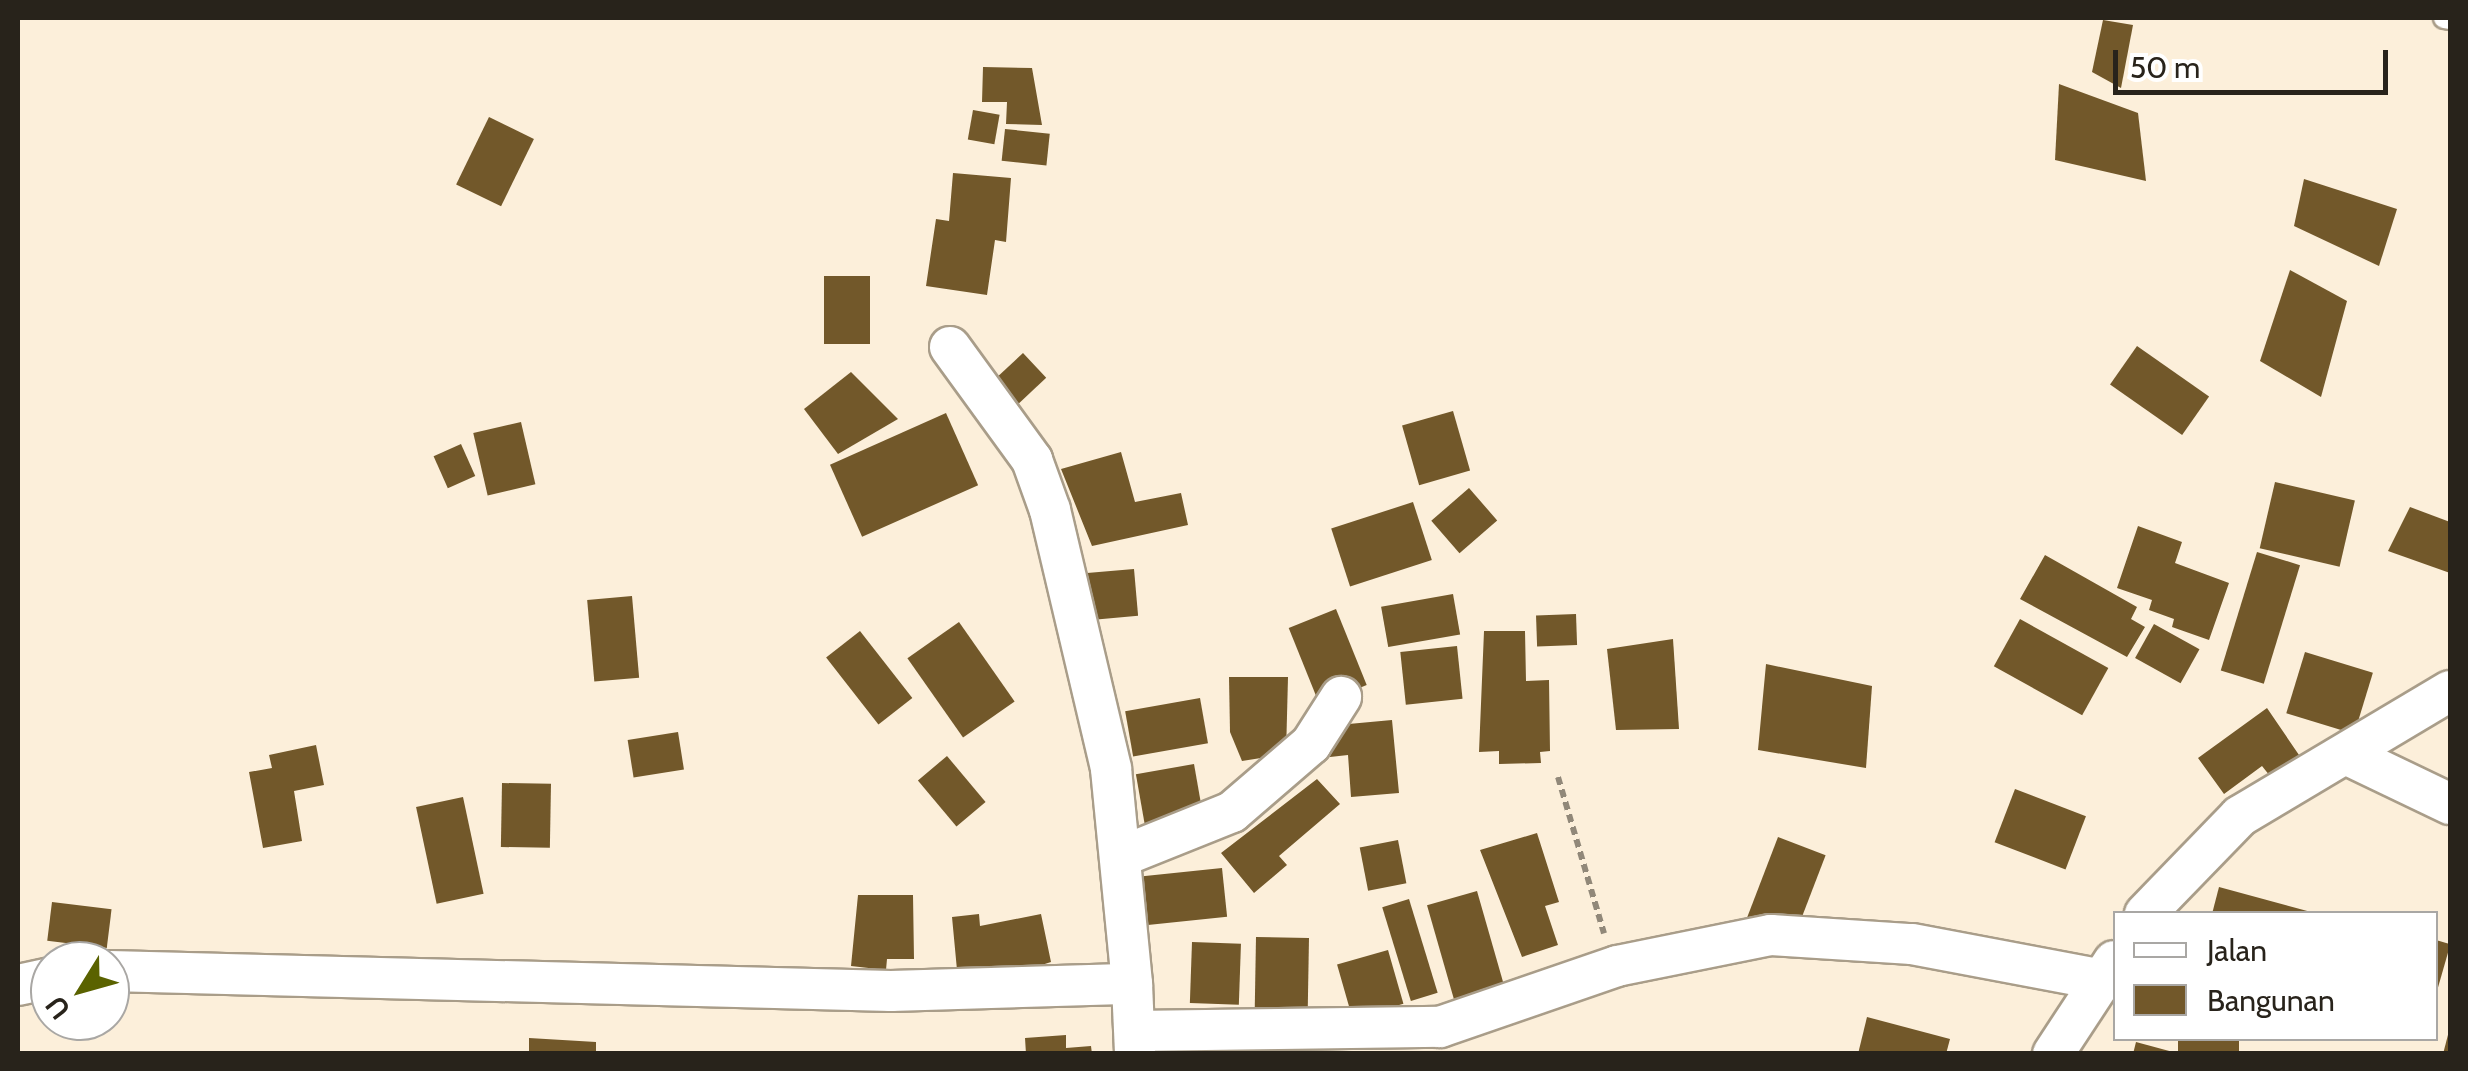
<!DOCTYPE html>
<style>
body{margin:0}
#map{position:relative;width:2468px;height:1071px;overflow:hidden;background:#fcefda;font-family:Cabin,sans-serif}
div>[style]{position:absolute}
.building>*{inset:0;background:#72582a;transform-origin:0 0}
.path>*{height:6px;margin-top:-3px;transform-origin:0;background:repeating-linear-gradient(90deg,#918879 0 8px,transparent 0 13px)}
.roads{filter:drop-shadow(2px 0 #a99d89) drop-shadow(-2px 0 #a99d89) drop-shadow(0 2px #a99d89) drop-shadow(0 -2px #a99d89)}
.service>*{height:20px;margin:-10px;padding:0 10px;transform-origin:10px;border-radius:10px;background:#fff}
.minor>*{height:40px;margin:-20px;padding:0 20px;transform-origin:20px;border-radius:20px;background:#fff}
span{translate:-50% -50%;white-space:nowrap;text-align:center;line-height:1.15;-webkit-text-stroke:10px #fff;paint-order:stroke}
.frame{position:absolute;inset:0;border:20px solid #28231b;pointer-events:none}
.legend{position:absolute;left:2113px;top:911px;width:325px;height:130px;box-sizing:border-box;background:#fff;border:2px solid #a9a7a4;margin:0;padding:12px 18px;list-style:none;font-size:30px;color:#28231b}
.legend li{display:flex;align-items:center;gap:20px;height:50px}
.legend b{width:50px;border:2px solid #a9a7a4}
.north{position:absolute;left:30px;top:941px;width:100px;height:100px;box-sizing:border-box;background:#fff;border:2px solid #a9a7a4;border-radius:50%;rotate:233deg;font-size:28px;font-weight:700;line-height:40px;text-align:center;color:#28231b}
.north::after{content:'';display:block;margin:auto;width:35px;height:45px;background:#5a6200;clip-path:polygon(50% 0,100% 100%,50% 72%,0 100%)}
.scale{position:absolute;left:2113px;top:50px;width:275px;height:45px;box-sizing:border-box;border:5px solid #28231b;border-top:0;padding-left:12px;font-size:30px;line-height:35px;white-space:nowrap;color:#28231b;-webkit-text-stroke:8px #fff;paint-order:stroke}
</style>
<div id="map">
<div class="building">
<i style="clip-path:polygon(2103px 20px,2133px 25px,2121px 88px,2092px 72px)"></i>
<i style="clip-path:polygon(983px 67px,1032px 68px,1042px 125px,1006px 124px,1007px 102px,982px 102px)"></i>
<i style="clip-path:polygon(2059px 84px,2138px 113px,2146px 181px,2055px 160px)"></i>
<i style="left:973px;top:110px;width:27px;height:30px;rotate:10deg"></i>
<i style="left:489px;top:117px;width:50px;height:75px;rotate:26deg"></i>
<i style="left:1005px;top:129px;width:45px;height:32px;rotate:6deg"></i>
<i style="clip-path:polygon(953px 173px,1011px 178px,1006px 242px,995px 240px,987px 295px,926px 286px,936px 219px,949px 221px)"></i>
<i style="clip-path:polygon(2304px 179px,2397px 209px,2379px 266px,2294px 226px)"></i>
<i style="clip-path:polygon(2290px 270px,2347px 301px,2321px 397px,2260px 361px)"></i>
<i style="left:824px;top:276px;width:46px;height:68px"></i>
<i style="left:2137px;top:346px;width:88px;height:47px;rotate:35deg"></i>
<i style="left:1023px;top:353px;width:34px;height:40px;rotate:47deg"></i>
<i style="clip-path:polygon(851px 372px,898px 419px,838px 454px,804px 409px)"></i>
<i style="left:1453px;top:411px;width:62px;height:53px;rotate:74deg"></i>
<i style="left:946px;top:413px;width:79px;height:127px;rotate:66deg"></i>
<i style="left:521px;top:422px;width:64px;height:49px;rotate:77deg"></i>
<i style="left:461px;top:444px;width:35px;height:30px;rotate:66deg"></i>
<i style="clip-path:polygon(1121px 452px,1135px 502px,1181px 493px,1188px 525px,1092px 546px,1061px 469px)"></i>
<i style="left:2275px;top:482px;width:82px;height:68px;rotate:13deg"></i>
<i style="left:1469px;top:488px;width:43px;height:50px;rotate:49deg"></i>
<i style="left:1413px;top:502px;width:61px;height:86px;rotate:72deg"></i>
<i style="clip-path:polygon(2410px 507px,2450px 522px,2450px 573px,2388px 551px)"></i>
<i style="clip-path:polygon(2138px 526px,2182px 542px,2175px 563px,2229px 583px,2209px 640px,2172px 627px,2174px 619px,2149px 610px,2152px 600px,2117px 588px)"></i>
<i style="left:2257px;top:552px;width:45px;height:124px;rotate:17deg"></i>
<i style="clip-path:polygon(2045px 555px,2137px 607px,2131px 619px,2145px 627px,2127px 657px,2020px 599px)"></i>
<i style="left:1134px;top:569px;width:47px;height:47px;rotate:85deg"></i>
<i style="left:1453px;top:594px;width:41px;height:73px;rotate:80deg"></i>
<i style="left:632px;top:596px;width:82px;height:45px;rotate:85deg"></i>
<i style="left:1336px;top:609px;width:82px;height:51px;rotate:68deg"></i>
<i style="left:1576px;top:614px;width:31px;height:40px;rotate:88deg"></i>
<i style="left:2020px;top:619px;width:101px;height:54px;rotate:29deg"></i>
<i style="left:959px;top:622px;width:97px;height:63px;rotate:55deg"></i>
<i style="left:2154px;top:624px;width:52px;height:39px;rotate:29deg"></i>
<i style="left:860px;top:631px;width:85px;height:43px;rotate:52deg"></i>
<i style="clip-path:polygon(1484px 631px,1525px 631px,1526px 681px,1549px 680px,1550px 751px,1540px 752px,1541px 763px,1499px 764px,1499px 751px,1479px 752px)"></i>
<i style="clip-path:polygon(1673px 639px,1679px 729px,1616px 730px,1607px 649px)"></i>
<i style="left:1457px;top:646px;width:53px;height:57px;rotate:84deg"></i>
<i style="left:2305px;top:652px;width:71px;height:64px;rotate:17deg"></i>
<i style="clip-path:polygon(1766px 664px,1872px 686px,1866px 768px,1758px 750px)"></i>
<i style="clip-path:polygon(1229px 677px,1288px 677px,1286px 754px,1242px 761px,1230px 732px)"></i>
<i style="left:1200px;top:698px;width:46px;height:76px;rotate:80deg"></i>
<i style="clip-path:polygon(2267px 708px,2299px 755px,2270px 776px,2262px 766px,2224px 794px,2198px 758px)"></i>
<i style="clip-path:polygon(1392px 720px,1399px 793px,1351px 797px,1348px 755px,1330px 757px,1327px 726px)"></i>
<i style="left:678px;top:732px;width:38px;height:51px;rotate:81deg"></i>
<i style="clip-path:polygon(316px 745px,324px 785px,294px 791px,302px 841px,263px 848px,249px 772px,272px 768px,269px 755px)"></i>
<i style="left:947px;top:756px;width:60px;height:38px;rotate:50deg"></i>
<i style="left:1194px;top:764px;width:51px;height:59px;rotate:80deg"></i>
<i style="clip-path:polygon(1317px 779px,1340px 804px,1279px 856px,1287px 865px,1254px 893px,1221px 853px)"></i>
<i style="left:502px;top:783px;width:49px;height:64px;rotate:1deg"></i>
<i style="left:2015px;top:789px;width:76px;height:57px;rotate:21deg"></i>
<i style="left:463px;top:797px;width:99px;height:48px;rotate:78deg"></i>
<i style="clip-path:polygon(1537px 833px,1559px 902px,1545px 906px,1558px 945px,1522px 957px,1480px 850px)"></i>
<i style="left:1778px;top:837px;width:51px;height:87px;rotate:21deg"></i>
<i style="left:1398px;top:840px;width:44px;height:39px;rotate:79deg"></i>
<i style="left:1222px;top:868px;width:49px;height:87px;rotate:84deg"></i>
<i style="clip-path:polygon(2219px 887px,2311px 912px,2311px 914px,2212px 914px)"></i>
<i style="left:1477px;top:891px;width:119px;height:52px;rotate:74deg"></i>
<i style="clip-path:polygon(858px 895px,913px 895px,914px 959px,887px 959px,886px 970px,851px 966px)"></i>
<i style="left:1409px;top:899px;width:98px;height:28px;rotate:73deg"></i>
<i style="left:52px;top:902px;width:60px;height:39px;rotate:7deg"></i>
<i style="clip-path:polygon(979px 914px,980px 926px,1041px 914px,1051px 962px,979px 985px,976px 968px,957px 970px,952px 917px)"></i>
<i style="left:1256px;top:937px;width:53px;height:72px;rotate:1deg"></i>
<i style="left:2436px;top:940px;width:15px;height:73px;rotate:16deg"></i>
<i style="left:1192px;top:942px;width:49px;height:61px;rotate:2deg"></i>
<i style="left:1388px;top:950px;width:56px;height:53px;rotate:74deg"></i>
<i style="clip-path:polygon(1867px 1017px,1950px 1039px,1946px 1054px,1858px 1054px)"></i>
<i style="clip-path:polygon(2449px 1031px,2450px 1054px,2443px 1054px)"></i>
<i style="clip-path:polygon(1066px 1035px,1066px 1048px,1091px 1046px,1092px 1054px,1026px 1054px,1025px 1038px)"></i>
<i style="clip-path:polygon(529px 1038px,596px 1042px,596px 1054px,529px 1054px)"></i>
<i style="left:2178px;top:1038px;width:61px;height:16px"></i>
<i style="clip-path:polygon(2136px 1042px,2173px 1052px,2173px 1054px,2133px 1054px)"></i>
</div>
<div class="path">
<i style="left:1558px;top:777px;width:163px;rotate:73.6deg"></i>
</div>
<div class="roads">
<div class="service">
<i style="left:2444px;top:18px;width:6px;rotate:9deg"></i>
</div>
<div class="minor">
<i style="left:950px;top:347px;width:140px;rotate:54deg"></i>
<i style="left:1032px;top:460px;width:53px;rotate:70.2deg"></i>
<i style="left:1050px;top:510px;width:266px;rotate:76.7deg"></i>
<i style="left:1111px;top:769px;width:216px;rotate:84.4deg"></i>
<i style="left:2350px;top:756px;width:111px;rotate:25.6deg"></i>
<i style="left:1125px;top:855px;width:115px;rotate:-21.9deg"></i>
<i style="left:1232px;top:812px;width:104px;rotate:-40.7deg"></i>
<i style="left:1311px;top:744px;width:56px;rotate:-57.4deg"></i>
<i style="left:2145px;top:914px;width:136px;rotate:-45.9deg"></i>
<i style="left:2240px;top:816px;width:244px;rotate:-30.8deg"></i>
<i style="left:110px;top:971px;width:781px;rotate:1.47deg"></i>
<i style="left:891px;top:991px;width:241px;rotate:-1.7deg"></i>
<i style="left:1132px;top:984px;width:70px;rotate:87.5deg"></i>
<i style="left:18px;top:985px;width:33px;rotate:-12deg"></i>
<i style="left:1135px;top:1031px;width:305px;rotate:-0.8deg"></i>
<i style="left:1440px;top:1027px;width:187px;rotate:-19deg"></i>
<i style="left:1617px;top:966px;width:157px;rotate:-11.4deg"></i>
<i style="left:1771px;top:935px;width:141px;rotate:3.7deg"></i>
<i style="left:1912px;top:944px;width:193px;rotate:10.7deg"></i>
<i style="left:2053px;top:1054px;width:111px;rotate:-56.7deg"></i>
</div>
</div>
<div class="frame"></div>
<ul class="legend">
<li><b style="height:12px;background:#fff"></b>Jalan</li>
<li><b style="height:28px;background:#72582a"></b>Bangunan</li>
</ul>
<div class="north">U</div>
<div class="scale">50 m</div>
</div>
